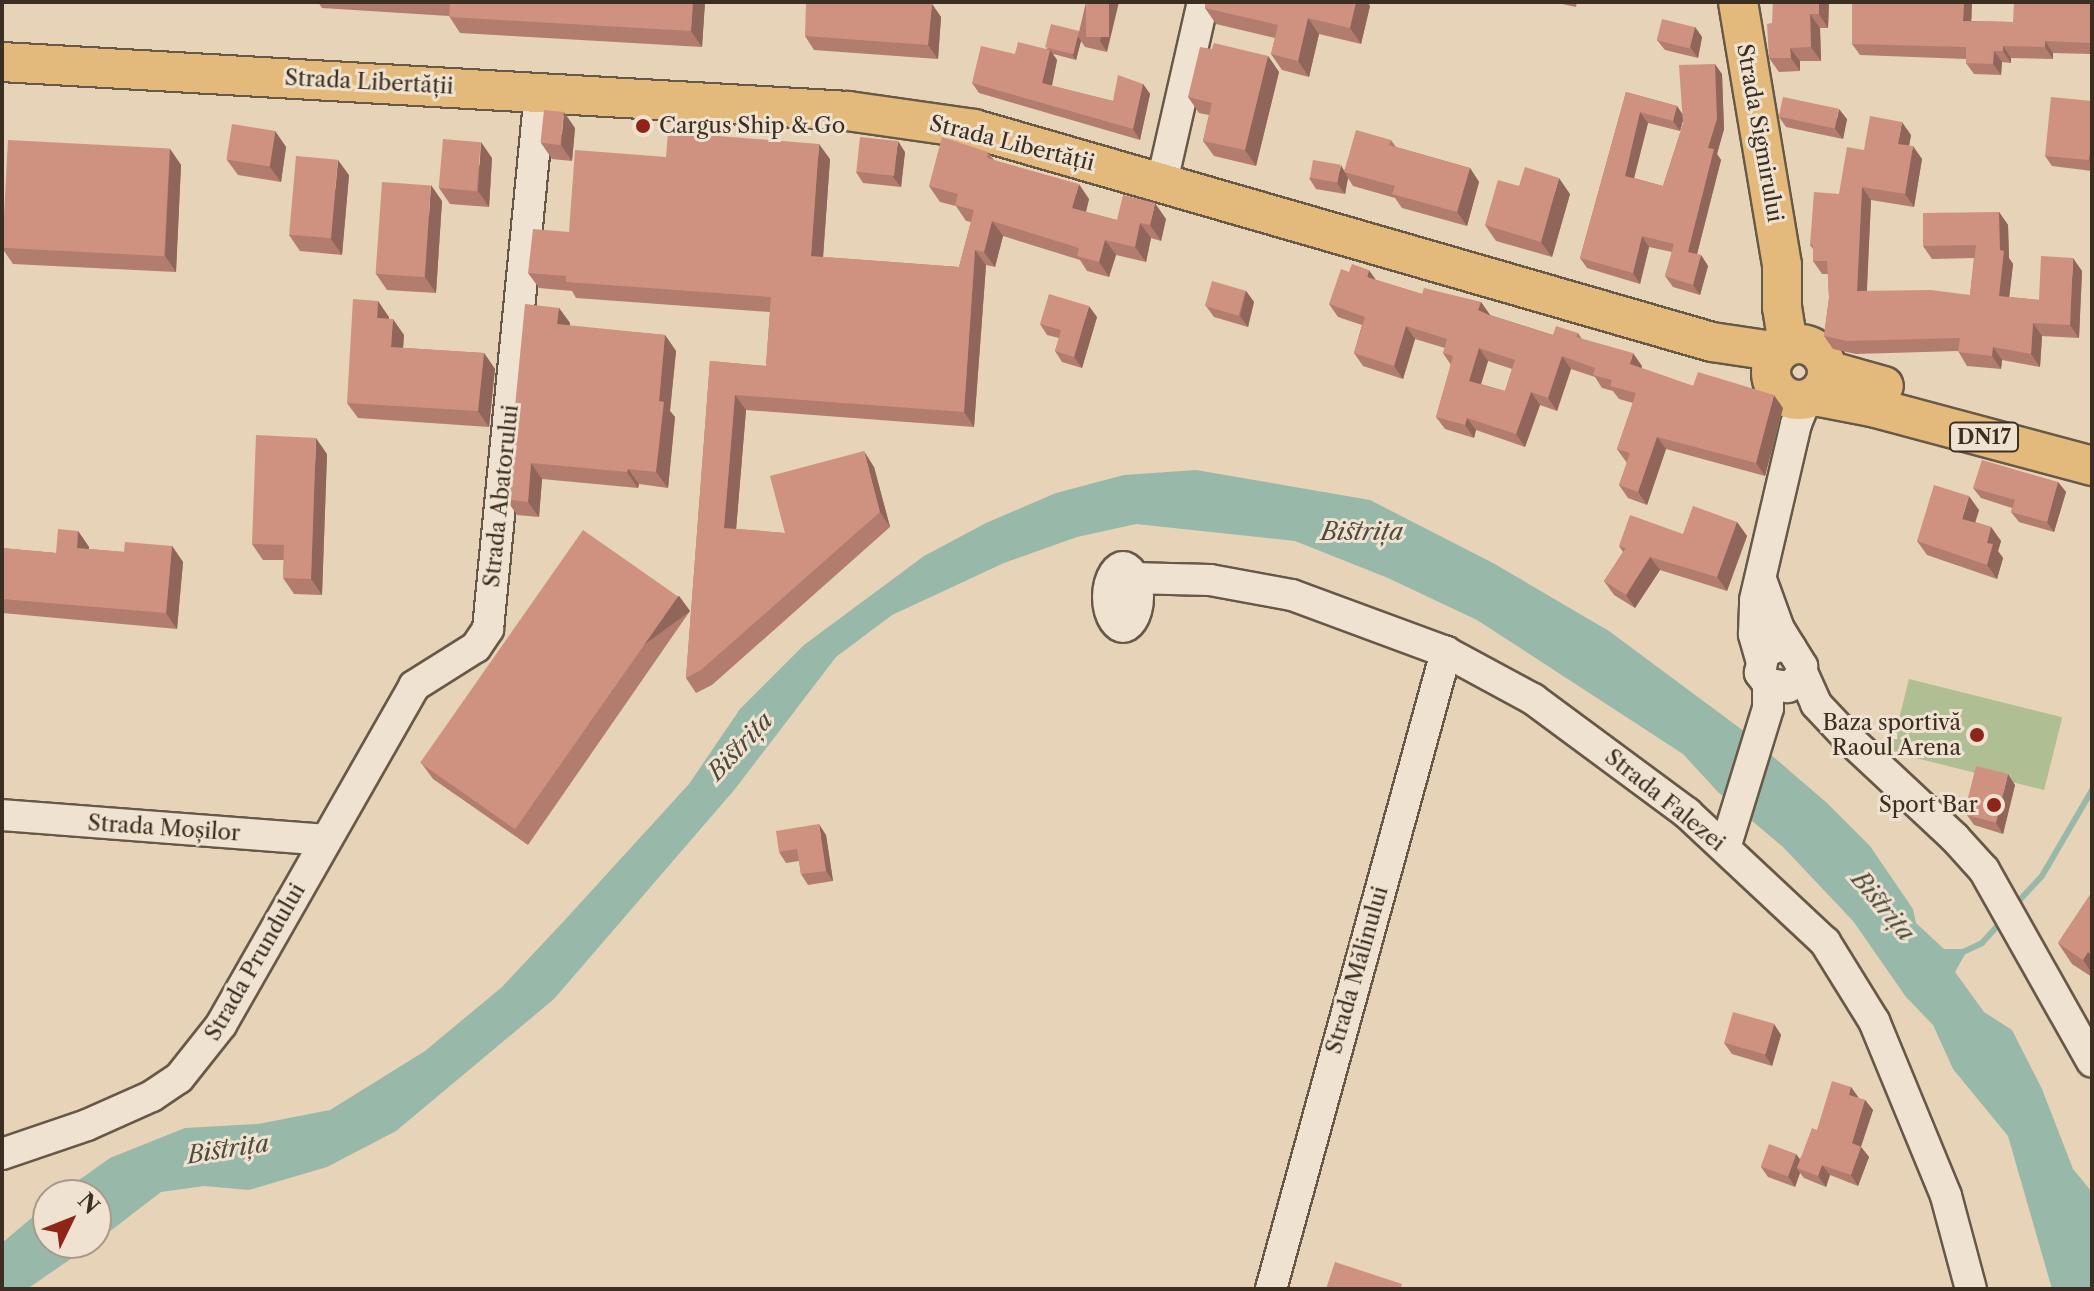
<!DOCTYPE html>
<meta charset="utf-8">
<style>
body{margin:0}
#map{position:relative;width:2094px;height:1291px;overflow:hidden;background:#e7d3b7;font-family:"Libre Caslon Text",serif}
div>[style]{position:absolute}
.green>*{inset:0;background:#b0be93;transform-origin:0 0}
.water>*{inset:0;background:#98b9a9}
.stream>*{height:6px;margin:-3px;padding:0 3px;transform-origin:3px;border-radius:3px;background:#98b9a9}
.roads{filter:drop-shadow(2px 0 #675847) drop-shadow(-2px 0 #675847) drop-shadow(0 2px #675847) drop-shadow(0 -2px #675847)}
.minor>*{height:30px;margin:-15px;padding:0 15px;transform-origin:15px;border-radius:15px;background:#efe2d0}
.minor>.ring{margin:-15px;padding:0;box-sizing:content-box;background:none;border:30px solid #efe2d0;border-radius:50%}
.major>*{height:38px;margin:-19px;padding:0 19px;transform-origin:19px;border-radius:19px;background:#e4ba7c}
.major>.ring{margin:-19px;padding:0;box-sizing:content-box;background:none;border:38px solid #e4ba7c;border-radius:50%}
.wall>*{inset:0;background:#b27d6e}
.shaded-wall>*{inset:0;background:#91665a;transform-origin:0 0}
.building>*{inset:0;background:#cf9180;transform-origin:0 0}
.dots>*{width:22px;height:22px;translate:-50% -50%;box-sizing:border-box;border:4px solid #efe2d0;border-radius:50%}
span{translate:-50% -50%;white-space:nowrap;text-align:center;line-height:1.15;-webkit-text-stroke:6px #efe2d0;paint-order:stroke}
.shield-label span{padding:2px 6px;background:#efe2d0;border:2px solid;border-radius:6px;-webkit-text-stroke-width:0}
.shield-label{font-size:20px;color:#3c2f22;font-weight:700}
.street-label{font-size:22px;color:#3c2f22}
.poi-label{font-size:22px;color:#3c2f22}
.left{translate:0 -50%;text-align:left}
.right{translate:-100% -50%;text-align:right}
.water-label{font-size:24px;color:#4e4b3d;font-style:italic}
.frame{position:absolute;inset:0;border:4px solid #3c2f22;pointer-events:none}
.north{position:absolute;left:32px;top:1179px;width:80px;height:80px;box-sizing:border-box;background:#efe2d0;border:2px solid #a79a8a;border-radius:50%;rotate:47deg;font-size:22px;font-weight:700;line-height:32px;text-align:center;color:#3c2f22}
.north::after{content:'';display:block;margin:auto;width:28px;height:36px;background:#8f2418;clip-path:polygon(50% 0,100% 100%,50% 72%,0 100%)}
</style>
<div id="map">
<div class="green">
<i style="left:1909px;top:679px;width:158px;height:75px;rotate:14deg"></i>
</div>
<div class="water">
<i style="clip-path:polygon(1196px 470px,1370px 500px,1493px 563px,1609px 631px,1741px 729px,1827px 803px,1870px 846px,1913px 909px,1916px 923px,1944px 949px,1968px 949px,1955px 972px,1984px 1012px,2012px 1030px,2042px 1089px,2073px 1169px,2092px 1192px,2092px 1289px,2052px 1289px,2008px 1136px,1953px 1069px,1933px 1025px,1906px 997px,1853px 921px,1783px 847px,1718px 792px,1683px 754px,1477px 620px,1388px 578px,1295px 541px,1136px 524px,1077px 537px,1004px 563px,892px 615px,836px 657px,735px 789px,554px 999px,396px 1131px,327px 1167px,249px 1190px,204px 1186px,161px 1192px,96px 1242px,96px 1195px,58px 1195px,110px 1158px,185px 1128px,258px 1124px,330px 1110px,425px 1051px,502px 987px,563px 922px,689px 784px,740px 709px,804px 645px,924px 556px,986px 523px,1056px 493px,1124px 475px)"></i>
<i style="clip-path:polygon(48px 1204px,48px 1243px,94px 1243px,27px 1289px,2px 1289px,2px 1243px)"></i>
</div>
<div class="stream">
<i style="left:2014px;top:906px;width:41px;rotate:-47deg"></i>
<i style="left:2042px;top:876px;width:99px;rotate:-59.8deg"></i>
<i style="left:1961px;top:953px;width:23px;rotate:-25deg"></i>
<i style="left:1982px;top:943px;width:30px;rotate:-48deg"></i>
</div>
<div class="roads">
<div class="minor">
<i style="left:1162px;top:182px;width:185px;rotate:-77.2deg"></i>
<i class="ring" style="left:1108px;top:567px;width:-8px;height:-8px"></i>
<i style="left:1131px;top:578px;width:79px;rotate:1.5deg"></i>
<i style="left:1210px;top:580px;width:83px;rotate:10.4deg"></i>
<i style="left:1292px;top:595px;width:164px;rotate:20.3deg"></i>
<i style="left:1446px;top:652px;width:99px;rotate:28.4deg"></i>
<i style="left:1533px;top:699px;width:192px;rotate:36.5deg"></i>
<i style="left:1687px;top:813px;width:189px;rotate:43.1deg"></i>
<i style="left:1825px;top:942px;width:93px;rotate:58.2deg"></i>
<i style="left:1874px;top:1021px;width:189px;rotate:67.6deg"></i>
<i style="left:1946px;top:1196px;width:96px;rotate:75deg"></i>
<i style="left:1762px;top:582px;width:50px;rotate:70.1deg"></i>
<i style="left:1779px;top:629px;width:44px;rotate:58.1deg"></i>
<i style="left:1802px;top:666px;width:13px;rotate:103deg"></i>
<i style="left:1799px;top:679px;width:14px;rotate:144deg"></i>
<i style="left:1788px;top:687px;width:20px;rotate:-171deg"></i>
<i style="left:1768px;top:684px;width:14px;rotate:-126deg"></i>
<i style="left:1760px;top:673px;width:20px;rotate:-79deg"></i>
<i style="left:1764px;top:653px;width:15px;rotate:-28deg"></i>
<i style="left:1777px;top:646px;width:14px;rotate:8deg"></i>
<i style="left:1761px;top:659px;width:26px;rotate:-106deg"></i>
<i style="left:1754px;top:634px;width:34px;rotate:-88deg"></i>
<i style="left:1755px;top:600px;width:181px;rotate:-76.9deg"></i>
<i style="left:1796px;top:424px;width:27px;rotate:-68deg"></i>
<i style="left:1802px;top:672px;width:35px;rotate:66deg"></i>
<i style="left:1816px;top:704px;width:44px;rotate:46.8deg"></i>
<i style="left:1846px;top:736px;width:149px;rotate:43.1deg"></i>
<i style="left:1955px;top:838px;width:43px;rotate:47.8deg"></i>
<i style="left:1984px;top:870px;width:220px;rotate:60.6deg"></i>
<i style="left:2px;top:815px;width:324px;rotate:4.4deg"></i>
<i style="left:1725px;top:848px;width:146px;rotate:-72.9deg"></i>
<i style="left:1768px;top:708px;width:24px;rotate:-90deg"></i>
<i style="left:2px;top:1154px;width:90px;rotate:-18.8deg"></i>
<i style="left:87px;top:1125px;width:71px;rotate:-24deg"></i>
<i style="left:152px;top:1096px;width:32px;rotate:-34deg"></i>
<i style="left:179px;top:1078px;width:68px;rotate:-51.6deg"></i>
<i style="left:221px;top:1025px;width:390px;rotate:-60.3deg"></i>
<i style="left:414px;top:686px;width:73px;rotate:-32.2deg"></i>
<i style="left:476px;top:647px;width:22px;rotate:-56deg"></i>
<i style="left:488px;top:629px;width:540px;rotate:-84.47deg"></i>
<i style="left:1271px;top:1289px;width:661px;rotate:-74.64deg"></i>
</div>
<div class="major">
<i style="left:1738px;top:2px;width:267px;rotate:80.5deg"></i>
<i style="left:1782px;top:265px;width:42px;rotate:90deg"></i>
<i style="left:1782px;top:307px;width:39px;rotate:81deg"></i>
<i style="left:2px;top:62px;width:847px;rotate:3.31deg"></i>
<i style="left:848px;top:111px;width:127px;rotate:8.1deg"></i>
<i style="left:974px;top:129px;width:768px;rotate:16.1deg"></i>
<i style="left:1712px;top:342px;width:68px;rotate:8.5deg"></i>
<i class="ring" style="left:1771px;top:344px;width:18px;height:18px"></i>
<i style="left:1827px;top:370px;width:59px;rotate:15.7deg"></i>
<i style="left:1815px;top:396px;width:62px;rotate:11.1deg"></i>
<i style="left:1876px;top:408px;width:224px;rotate:15deg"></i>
</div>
</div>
<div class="wall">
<i style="clip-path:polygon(318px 2px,705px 2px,702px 47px,460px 33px,449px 16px,322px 8px)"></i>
<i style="clip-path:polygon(1086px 2px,1107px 52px,1085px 47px,1081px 41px,1076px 60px,1053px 54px,1057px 60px,1052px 86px,1113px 101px,1143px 84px,1150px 94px,1140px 140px,979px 93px,972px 83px,1015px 54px,1046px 49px,1079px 32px)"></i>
<i style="clip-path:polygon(1206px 2px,1367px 2px,1370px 6px,1361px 44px,1319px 34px,1309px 77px,1282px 70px,1271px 54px,1275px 38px,1216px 24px,1205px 8px)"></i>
<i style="clip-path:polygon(1553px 2px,1577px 2px,1576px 7px)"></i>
<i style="clip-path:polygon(1829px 2px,1828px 28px,1820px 28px,1821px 61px,1800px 61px,1800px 71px,1779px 72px,1769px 58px,1772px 23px)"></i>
<i style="clip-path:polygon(1972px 2px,1971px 21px,2013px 22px,2092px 3px,2092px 54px,2053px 53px,2053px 59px,2011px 58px,2011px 63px,2002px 62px,2001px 75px,1974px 74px,1966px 63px,1966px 59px,1860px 55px,1852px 44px)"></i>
<i style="clip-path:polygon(932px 4px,941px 17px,938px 59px,814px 50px,805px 36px)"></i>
<i style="clip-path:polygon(1695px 27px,1702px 37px,1698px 58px,1665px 50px,1657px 40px)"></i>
<i style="clip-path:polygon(1212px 49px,1268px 56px,1279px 72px,1256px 166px,1214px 156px,1203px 141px,1209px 115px,1199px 113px,1188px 97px)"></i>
<i style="clip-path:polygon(evenodd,1722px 74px,1724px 129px,1717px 154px,1721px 160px,1697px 254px,1701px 255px,1708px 266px,1700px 295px,1673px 287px,1665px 276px,1672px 252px,1649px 247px,1640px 284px,1587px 268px,1580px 258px,1626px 92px,1677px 106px,1683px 115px,1722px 74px,1683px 120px,1683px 124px,1663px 186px,1634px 178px,1648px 123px,1680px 131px,1683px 120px)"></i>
<i style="clip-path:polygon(2092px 101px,2092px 171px,2052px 166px,2045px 156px)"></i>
<i style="clip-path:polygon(1779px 117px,1847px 119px,1843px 139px,1786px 127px)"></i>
<i style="clip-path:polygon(575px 128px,572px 161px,552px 159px,541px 143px)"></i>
<i style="clip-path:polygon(275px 131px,286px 147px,281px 182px,238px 175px,227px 160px)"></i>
<i style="clip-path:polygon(1911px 135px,1909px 146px,1922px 159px,1914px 207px,1871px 200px,1867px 291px,1970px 295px,1974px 258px,1932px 259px,1923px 246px,1999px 212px,2008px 225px,2009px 258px,2013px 264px,2009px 297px,2039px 300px,2082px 271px,2079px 338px,2042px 336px,2040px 367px,2002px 360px,2001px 369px,1967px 366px,1958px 351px,1856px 354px,1833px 349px,1824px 336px,1829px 298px,1828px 274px,1822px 274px,1813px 261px,1813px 249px,1810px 245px,1864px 150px)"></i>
<i style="clip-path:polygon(1391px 140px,1396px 147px,1470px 168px,1479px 182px,1467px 226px,1402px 208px,1395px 198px,1353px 186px,1348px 178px,1345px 194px,1316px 189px,1309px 178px,1344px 170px)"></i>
<i style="clip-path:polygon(170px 149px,181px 165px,176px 272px,13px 264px,2px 248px)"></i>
<i style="clip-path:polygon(905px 152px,901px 187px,863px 183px,856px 172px)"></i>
<i style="clip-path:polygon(988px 152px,994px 160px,1089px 199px,1086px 212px,1117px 220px,1166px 219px,1161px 241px,1151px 238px,1146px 262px,1116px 255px,1109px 277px,1087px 271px,1080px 260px,1003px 236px,995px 267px,986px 265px,974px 427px,746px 410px,736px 529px,785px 533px,874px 467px,890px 527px,712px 685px,696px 693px,686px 678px,710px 361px,766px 366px,770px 312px,576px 298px,572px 291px,539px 288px,528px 273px,666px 157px,830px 159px,823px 257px,959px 267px,971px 222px,966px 221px,956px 206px,940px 202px,929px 186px)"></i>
<i style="clip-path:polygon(492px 158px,489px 207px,450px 204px,439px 188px)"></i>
<i style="clip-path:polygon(349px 175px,342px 255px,300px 251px,289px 235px)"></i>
<i style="clip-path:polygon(1519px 186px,1570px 194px,1552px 257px,1496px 241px,1485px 225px)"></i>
<i style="clip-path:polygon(442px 201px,436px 293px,387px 290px,376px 274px)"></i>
<i style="clip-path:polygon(evenodd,1376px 280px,1422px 294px,1481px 302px,1490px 315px,1553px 335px,1578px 333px,1582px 339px,1642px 366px,1641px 368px,1693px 386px,1783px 408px,1765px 476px,1666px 449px,1647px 505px,1628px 498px,1619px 485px,1627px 463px,1617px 449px,1633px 403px,1619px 399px,1613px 391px,1602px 388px,1595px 377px,1571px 369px,1557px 411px,1540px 405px,1525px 447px,1476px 430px,1474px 438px,1445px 429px,1436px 417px,1451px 365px,1443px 353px,1445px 348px,1415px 339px,1403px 379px,1363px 366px,1354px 353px,1362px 325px,1338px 317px,1329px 304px,1376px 280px,1488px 361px,1512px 369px,1505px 391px,1481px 384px,1488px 361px)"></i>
<i style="clip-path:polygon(1246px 291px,1254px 302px,1248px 327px,1214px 317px,1206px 306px)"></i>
<i style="clip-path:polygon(378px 301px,389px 319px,404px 335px,403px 348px,484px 353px,495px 369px,489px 427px,358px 418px,347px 403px)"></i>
<i style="clip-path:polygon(559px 308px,570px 323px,569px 326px,665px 335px,676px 351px,670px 411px,675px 417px,668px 488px,639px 484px,638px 488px,542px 479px,539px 517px,517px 515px,506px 499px)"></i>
<i style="clip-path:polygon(1097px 317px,1082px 368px,1062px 362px,1055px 351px,1059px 338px,1047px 335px,1040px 324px)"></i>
<i style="clip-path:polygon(327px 454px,322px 595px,294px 594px,283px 578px,284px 560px,263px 560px,252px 544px)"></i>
<i style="clip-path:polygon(2058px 482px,2066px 492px,2054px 532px,2019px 522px,2011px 512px,2012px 508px,1981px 498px,1973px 488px)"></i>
<i style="clip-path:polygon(1979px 510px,1975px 522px,1991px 527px,2001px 541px,1998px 551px,2003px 558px,1997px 579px,1927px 555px,1917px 541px)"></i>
<i style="clip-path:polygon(1737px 522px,1747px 536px,1727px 591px,1660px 570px,1635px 608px,1614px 595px,1604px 581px,1623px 552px,1619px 546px,1683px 534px)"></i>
<i style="clip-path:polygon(78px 531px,89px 547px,89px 549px,124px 552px,172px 546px,183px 562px,177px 629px,2px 613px,2px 548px,56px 553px)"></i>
<i style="clip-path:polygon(679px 596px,690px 611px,528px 845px,433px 779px,422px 764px)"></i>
<i style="clip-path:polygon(2015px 785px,2003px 834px,1974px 825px,1967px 815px)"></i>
<i style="clip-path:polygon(826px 835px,833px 881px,808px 885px,801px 874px,799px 861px,786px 863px,779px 852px)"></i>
<i style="clip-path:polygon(2092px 892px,2092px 977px,2072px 964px,2058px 943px)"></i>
<i style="clip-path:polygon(1774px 1024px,1781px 1035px,1772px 1066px,1732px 1054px,1724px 1043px)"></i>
<i style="clip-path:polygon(1851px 1087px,1858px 1098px,1865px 1100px,1873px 1110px,1861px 1147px,1869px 1157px,1858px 1186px,1830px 1175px,1826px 1187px,1804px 1178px,1800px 1173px,1795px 1187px,1768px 1177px,1761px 1167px,1796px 1154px,1800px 1159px,1817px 1130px)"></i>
</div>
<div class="shaded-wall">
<i style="clip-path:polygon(693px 2px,705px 2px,702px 47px,691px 31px)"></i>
<i style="clip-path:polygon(1109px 2px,1119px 2px,1107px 52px,1100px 41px)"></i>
<i style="clip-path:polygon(1356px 2px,1367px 2px,1370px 6px,1361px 44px,1350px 28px)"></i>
<i style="clip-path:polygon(1819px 2px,1829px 2px,1828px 28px,1819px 14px)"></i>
<i style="clip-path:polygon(1964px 2px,1972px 2px,1971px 32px,1963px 21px)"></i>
<i style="clip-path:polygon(932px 4px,941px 17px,938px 59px,928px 45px)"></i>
<i style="clip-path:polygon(1810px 14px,1820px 28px,1821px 61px,1811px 47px)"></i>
<i style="clip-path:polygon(1308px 18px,1319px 34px,1309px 77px,1298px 61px)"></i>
<i style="clip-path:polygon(1695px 27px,1702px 37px,1698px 58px,1690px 47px)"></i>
<i style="clip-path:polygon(1079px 31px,1078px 36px,1081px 41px,1076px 60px,1072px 54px)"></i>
<i style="clip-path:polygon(2045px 41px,2053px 53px,2053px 59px,2045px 47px)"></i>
<i style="clip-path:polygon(2003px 46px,2011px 58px,2011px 63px,2003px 51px)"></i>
<i style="clip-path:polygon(1790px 48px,1800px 61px,1800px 71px,1791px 58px)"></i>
<i style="clip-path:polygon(1050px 50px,1057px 60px,1050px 94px,1042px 83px)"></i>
<i style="clip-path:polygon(1994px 51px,2002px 62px,2001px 75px,1993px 64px)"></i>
<i style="clip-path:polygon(1268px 56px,1279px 72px,1256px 166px,1245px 150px)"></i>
<i style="clip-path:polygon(1715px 64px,1722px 74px,1724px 129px,1717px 154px,1721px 160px,1695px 262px,1688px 252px,1708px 148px)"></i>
<i style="clip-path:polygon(1143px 84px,1150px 94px,1140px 140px,1133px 129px)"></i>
<i style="clip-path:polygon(1677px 106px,1684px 117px,1680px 131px,1673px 121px)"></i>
<i style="clip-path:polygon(1839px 109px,1847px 119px,1843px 139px,1835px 129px)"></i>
<i style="clip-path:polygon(564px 112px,575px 128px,572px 161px,561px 145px)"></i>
<i style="clip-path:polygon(1640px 112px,1648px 123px,1632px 186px,1625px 176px)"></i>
<i style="clip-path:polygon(1902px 122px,1911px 135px,1907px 157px,1898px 144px)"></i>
<i style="clip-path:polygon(275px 131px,286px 147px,281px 182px,269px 166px)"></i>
<i style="clip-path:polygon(2092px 134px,2092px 165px,2089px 160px)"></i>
<i style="clip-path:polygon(898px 141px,905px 152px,901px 187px,893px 177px)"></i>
<i style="clip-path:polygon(481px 142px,492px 158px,489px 207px,478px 191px)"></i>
<i style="clip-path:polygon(819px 144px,830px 159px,822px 272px,811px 256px)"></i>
<i style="clip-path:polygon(1913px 146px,1922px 159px,1914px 207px,1905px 194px)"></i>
<i style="clip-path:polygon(170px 149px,181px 165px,176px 272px,165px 256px)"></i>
<i style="clip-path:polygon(338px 160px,349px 175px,342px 255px,331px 239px)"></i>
<i style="clip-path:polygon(1341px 165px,1348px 178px,1345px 194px,1337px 183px)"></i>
<i style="clip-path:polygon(1470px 168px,1479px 182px,1467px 226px,1457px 212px)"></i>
<i style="clip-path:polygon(1559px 178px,1570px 194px,1552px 257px,1541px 242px)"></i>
<i style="clip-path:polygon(1079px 184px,1089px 199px,1083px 223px,1072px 208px)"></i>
<i style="clip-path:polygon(431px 185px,442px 201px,436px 293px,425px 277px)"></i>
<i style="clip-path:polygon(1862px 187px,1871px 200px,1866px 304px,1857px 291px)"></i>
<i style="clip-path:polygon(1155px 203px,1166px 219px,1161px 241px,1150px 225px)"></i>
<i style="clip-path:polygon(1999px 212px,2008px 225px,2009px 258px,2013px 264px,2008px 309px,1999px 296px)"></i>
<i style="clip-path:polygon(992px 221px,1003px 236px,995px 267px,984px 252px)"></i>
<i style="clip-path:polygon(1140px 223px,1151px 238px,1146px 262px,1135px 247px)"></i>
<i style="clip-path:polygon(1642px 236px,1649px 247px,1640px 284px,1633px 273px)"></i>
<i style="clip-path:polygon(1105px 240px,1116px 255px,1109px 277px,1099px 262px)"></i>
<i style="clip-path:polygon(975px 250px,986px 265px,974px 427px,964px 412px)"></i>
<i style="clip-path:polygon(1701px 255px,1708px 266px,1700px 295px,1693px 285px)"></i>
<i style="clip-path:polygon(2073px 258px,2082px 271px,2079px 338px,2070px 325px)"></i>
<i style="clip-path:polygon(1369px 270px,1378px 283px,1367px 277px)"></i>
<i style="clip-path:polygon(1246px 291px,1254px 302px,1248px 327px,1240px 316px)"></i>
<i style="clip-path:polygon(378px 301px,389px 317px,388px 334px,377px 318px)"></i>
<i style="clip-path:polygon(1481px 302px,1490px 315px,1487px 323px,1478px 310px)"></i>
<i style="clip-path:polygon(1089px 306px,1097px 317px,1082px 368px,1074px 357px)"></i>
<i style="clip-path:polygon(559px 308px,570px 323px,568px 340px,557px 324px)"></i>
<i style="clip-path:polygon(393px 319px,404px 335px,402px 363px,391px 347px)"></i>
<i style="clip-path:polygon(2033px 323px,2042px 336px,2040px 367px,2031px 354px)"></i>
<i style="clip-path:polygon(1406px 326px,1415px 339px,1403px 379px,1394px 366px)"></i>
<i style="clip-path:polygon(665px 335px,676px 351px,670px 411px,675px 417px,668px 488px,656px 472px,659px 401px)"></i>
<i style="clip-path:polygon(1993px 347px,2002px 360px,2001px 369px,1992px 356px)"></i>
<i style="clip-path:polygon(1479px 348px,1488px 361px,1478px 394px,1469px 381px)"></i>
<i style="clip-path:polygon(484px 353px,495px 369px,489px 427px,478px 411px)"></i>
<i style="clip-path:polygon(1633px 353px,1642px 366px,1639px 377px,1630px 364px)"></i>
<i style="clip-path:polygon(1562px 356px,1571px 369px,1557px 411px,1548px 398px)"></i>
<i style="clip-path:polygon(1531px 392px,1540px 405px,1525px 447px,1516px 434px)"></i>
<i style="clip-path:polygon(735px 395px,746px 410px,735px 543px,724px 528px)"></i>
<i style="clip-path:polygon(1774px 395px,1783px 408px,1765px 476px,1756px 463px)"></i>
<i style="clip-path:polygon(1467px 418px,1476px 430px,1474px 438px,1465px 425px)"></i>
<i style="clip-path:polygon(1657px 437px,1666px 449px,1647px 505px,1638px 492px)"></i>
<i style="clip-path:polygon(316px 438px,327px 454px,322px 595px,311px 579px)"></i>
<i style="clip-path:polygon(864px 451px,874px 467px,890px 527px,880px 512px)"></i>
<i style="clip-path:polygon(531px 463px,542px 479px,539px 517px,528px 502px)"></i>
<i style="clip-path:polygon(628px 469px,639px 484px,638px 488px,627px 472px)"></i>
<i style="clip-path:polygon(2058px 482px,2066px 492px,2054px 532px,2047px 522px)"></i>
<i style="clip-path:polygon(1969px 496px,1979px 510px,1972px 533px,1962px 519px)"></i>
<i style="clip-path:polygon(1737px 522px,1747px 536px,1727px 591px,1717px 577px)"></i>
<i style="clip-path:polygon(1991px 527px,2001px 541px,1998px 551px,2003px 558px,1997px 579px,1987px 565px,1987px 543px)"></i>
<i style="clip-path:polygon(78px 531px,89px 547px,88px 564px,77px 548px)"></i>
<i style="clip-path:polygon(172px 546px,183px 562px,177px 629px,166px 613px)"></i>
<i style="clip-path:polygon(1650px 557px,1660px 570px,1635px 608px,1626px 595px)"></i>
<i style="left:679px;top:596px;width:19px;height:284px;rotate:54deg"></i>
<i style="clip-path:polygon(2008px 774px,2015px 785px,2003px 834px,1996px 823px)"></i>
<i style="clip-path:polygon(819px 824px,826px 835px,833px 881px,826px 871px)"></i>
<i style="clip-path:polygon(2088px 952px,2092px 958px,2092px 973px,2083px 960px)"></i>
<i style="clip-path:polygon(1774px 1024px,1781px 1035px,1772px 1066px,1765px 1055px)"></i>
<i style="clip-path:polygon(1851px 1087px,1859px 1098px,1849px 1095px)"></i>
<i style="clip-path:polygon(1865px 1100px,1873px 1110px,1860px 1149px,1861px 1147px,1869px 1157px,1858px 1186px,1851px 1175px,1852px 1143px)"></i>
<i style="clip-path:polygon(1796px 1154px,1803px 1164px,1797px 1168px,1800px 1173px,1795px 1187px,1788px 1176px)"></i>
<i style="clip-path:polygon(1822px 1165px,1830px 1175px,1826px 1187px,1818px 1176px)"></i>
</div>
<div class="building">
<i style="clip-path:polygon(450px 2px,693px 2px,691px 31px,449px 17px)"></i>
<i style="clip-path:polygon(806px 2px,912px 2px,932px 4px,928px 45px,805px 36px)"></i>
<i style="left:1086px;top:2px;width:23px;height:35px"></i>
<i style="clip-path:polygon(1206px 2px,1356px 2px,1350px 28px,1308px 18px,1298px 61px,1271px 54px,1278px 25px,1205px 8px)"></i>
<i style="clip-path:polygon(1773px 2px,1819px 2px,1819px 14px,1810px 14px,1811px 47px,1790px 48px,1791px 58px,1769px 58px,1767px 24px,1772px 23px)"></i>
<i style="clip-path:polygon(1852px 2px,1964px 2px,1963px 21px,2013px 22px,2014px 2px,2092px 3px,2092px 43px,2045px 41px,2045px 47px,2003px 46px,2003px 51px,1994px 51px,1993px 64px,1966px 63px,1966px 47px,1852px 44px)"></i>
<i style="left:1662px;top:19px;width:34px;height:22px;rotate:14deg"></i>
<i style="left:1051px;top:24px;width:29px;height:24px;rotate:14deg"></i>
<i style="clip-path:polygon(1018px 42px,1050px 50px,1042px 83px,1113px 101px,1118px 75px,1143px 84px,1133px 129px,972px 83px,981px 46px,1015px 54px)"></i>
<i style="clip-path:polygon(1214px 43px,1268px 56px,1245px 150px,1203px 141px,1212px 103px,1188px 97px,1200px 47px,1212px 49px)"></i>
<i style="clip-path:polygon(1715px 64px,1717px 119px,1708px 148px,1714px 149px,1688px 252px,1701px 255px,1693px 285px,1665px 276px,1674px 244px,1642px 236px,1633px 273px,1580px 258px,1626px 92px,1677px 106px,1673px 121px,1640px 112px,1625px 176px,1663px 186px,1683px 124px,1679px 65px)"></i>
<i style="clip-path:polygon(2092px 67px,2092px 95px,2090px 95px)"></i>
<i style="left:1783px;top:97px;width:57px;height:20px;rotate:12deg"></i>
<i style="clip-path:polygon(2051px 97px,2092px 101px,2092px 134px,2089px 160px,2045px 156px)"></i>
<i style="left:544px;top:110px;width:20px;height:33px;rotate:6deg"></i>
<i style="clip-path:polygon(1870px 116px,1902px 122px,1898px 144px,1913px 146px,1905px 194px,1862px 187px,1857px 291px,1931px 290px,1970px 295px,1976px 245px,1923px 246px,1923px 213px,1999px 212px,2000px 250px,2004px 251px,1999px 296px,2039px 300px,2041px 256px,2073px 258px,2070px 325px,2033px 323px,2031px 354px,1993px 347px,1992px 356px,1958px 352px,1960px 338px,1847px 341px,1824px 336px,1829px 298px,1827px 261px,1813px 261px,1813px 245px,1810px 245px,1814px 192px,1839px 194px,1847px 147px,1864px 150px)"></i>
<i style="left:232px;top:124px;width:44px;height:36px;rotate:9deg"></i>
<i style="clip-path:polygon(1356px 130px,1391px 140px,1389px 145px,1470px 168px,1457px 212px,1392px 194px,1395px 186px,1344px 172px)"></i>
<i style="clip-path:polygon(668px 132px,819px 144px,811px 256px,959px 267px,974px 210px,955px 205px,958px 194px,929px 186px,942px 137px,988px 152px,987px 158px,1079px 184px,1072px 208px,1117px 220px,1123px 195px,1155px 203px,1150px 225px,1140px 223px,1135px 247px,1105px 240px,1099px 262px,1077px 256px,1079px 248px,992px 221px,984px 252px,975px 250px,964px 412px,735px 395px,724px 528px,785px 533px,770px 476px,864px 451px,880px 512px,701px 670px,686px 678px,710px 361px,766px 366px,771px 297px,566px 282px,566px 276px,528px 273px,533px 229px,569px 232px,575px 150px,666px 157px)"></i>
<i style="left:860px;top:137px;width:38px;height:35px;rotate:6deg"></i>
<i style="left:443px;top:139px;width:38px;height:49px;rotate:5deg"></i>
<i style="left:8px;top:140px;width:162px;height:108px;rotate:3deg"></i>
<i style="left:296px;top:156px;width:42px;height:79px;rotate:5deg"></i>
<i style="left:1313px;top:160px;width:28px;height:18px;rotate:10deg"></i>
<i style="clip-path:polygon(1525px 167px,1559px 178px,1541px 242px,1485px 225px,1498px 180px,1519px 186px)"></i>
<i style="left:382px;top:182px;width:49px;height:92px;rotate:4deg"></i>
<i style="clip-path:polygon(evenodd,1352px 264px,1369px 270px,1367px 277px,1422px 294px,1424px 288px,1481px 302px,1478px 310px,1489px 315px,1553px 335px,1556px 326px,1578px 333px,1576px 337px,1633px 353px,1630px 364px,1693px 386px,1698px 372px,1774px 395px,1756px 463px,1657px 437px,1638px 492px,1619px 485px,1630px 453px,1617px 449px,1636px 393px,1610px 386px,1612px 380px,1593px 375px,1595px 368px,1562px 356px,1548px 398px,1531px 392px,1516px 434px,1467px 418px,1465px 425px,1436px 417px,1453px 356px,1443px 353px,1447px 339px,1406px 326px,1394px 366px,1354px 353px,1365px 317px,1329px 304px,1341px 269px,1349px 272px,1352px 264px,1479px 348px,1515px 360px,1505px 391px,1469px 381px,1479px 348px)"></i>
<i style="left:1212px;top:281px;width:35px;height:26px;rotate:16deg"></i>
<i style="clip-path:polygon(1049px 294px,1089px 306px,1074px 357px,1055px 351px,1061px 330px,1040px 324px)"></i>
<i style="clip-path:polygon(353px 299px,378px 301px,377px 318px,393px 319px,391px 347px,484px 353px,478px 411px,347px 403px)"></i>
<i style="clip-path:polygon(525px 304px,559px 308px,557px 324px,665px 335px,659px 401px,664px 402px,656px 472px,628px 469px,627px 472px,531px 463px,528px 502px,506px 499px)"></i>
<i style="clip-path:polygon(256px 435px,316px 438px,311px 579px,283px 578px,284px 545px,252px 544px)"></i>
<i style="clip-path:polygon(1982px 460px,2058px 482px,2047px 522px,2011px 512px,2015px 500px,1973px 488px)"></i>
<i style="clip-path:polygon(1934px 485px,1969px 496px,1962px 519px,1991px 527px,1987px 543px,1993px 544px,1987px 565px,1917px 541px)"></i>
<i style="clip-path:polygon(1693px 506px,1737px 522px,1717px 577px,1650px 557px,1626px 595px,1604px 581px,1626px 548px,1619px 546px,1630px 515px,1683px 534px)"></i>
<i style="clip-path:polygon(58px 529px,78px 531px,77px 548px,124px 552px,125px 542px,172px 546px,166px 613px,2px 599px,2px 548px,56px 553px)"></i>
<i style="left:583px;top:530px;width:116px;height:284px;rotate:35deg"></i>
<i style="left:1976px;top:766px;width:33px;height:50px;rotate:14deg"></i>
<i style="clip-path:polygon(819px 824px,826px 871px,801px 874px,797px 849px,779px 852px,776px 831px)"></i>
<i style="clip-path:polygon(2092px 892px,2092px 955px,2088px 952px,2083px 960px,2058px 943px)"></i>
<i style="left:1733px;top:1012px;width:43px;height:32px;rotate:16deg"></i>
<i style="clip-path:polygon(1832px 1081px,1851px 1087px,1849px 1095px,1865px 1100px,1852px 1143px,1861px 1147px,1851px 1175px,1822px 1165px,1818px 1176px,1797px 1168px,1812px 1128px,1817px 1130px)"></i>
<i style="left:1769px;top:1144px;width:29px;height:24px;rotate:20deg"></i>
<i style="clip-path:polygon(1335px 1262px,1402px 1284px,1400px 1289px,1326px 1289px)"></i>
</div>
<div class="dots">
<i style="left:643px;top:126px;background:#8f2418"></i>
<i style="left:1977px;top:735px;background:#8f2418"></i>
<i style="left:1994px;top:805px;background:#8f2418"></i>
</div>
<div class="shield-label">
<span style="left:1984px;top:437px">DN17</span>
</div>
<div class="street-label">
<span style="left:369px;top:82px;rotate:3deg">Strada Libertății</span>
<span style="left:1760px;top:133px;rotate:80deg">Strada Sigmirului</span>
<span style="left:1012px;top:143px;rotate:14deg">Strada Libertății</span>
<span style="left:501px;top:496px;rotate:-84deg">Strada Abatorului</span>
<span style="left:1665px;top:800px;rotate:39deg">Strada Falezei</span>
<span style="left:164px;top:828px;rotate:4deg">Strada Moșilor</span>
<span style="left:255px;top:962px;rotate:-60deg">Strada Prundului</span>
<span style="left:1357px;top:970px;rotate:-74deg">Strada Mălinului</span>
</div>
<div class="poi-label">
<span class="left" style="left:659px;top:126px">Cargus Ship &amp; Go</span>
<span class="right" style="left:1961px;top:735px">Baza sportivă<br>Raoul Arena</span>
<span class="right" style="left:1978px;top:805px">Sport Bar</span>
</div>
<div class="water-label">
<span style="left:1362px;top:532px">Bistrița</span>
<span style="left:740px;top:746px;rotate:-47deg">Bistrița</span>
<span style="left:1883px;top:906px;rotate:50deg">Bistrița</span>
<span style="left:228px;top:1149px;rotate:-9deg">Bistrița</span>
</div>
<div class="frame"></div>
<div class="north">N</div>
</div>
